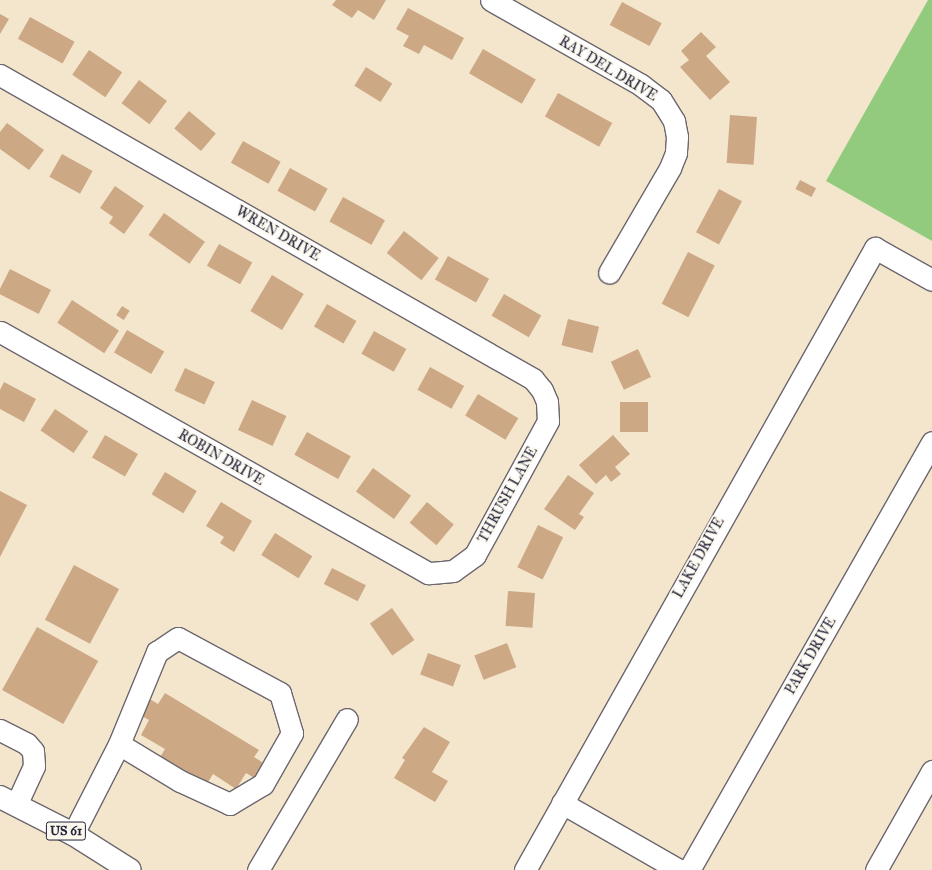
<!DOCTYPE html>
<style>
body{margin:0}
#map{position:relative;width:932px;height:870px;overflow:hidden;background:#f4e6cd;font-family:"IM FELL Great Primer",serif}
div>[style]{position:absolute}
.green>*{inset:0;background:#93cb7e}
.building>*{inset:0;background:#cca884;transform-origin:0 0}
.roads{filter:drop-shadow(1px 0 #6c676e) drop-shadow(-1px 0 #6c676e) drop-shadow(0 1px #6c676e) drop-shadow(0 -1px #6c676e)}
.minor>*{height:21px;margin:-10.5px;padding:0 10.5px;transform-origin:10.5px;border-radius:10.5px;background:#fff}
.major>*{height:22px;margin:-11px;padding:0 11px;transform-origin:11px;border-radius:11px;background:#fff}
span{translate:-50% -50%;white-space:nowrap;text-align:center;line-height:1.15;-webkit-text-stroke:3.5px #fbf7ec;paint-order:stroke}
.shield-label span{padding:1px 3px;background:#fbf7ec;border:1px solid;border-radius:3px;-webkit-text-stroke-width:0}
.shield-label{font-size:13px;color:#22223b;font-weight:700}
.street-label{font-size:14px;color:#22223b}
</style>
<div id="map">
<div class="green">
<i style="clip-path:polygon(928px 0,932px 0,932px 241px,826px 181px)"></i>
</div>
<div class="building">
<i style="clip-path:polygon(336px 0,386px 0,374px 20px,358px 10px,352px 18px,332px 5px)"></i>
<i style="left:622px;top:2px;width:45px;height:26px;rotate:28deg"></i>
<i style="clip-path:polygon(408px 8px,464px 38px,452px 60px,424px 45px,419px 54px,403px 46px,409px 36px,396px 29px)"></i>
<i style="clip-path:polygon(0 14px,9px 19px,0 34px)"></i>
<i style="left:30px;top:17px;width:51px;height:25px;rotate:29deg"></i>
<i style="clip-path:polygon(701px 32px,716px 47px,706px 56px,730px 82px,710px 100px,680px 67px,689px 60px,681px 51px)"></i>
<i style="left:483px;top:49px;width:61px;height:28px;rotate:30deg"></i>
<i style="left:89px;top:50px;width:40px;height:30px;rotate:34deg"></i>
<i style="left:366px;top:67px;width:31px;height:22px;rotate:32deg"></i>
<i style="left:139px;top:80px;width:35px;height:29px;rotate:37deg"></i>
<i style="left:558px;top:93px;width:62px;height:27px;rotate:29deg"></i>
<i style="left:189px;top:111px;width:35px;height:23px;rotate:40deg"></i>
<i style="left:730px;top:115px;width:27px;height:48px;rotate:4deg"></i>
<i style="clip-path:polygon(7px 123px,44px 150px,29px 170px,0 149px,0 132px)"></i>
<i style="left:243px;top:141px;width:43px;height:25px;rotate:29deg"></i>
<i style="left:62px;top:154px;width:35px;height:26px;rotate:29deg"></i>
<i style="left:290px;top:168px;width:43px;height:26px;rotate:29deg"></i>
<i style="left:800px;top:180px;width:18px;height:10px;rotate:27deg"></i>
<i style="clip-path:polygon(115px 186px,144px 206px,124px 234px,109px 223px,113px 217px,100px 208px)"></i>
<i style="left:719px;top:189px;width:26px;height:49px;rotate:28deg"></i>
<i style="left:343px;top:197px;width:48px;height:28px;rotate:29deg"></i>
<i style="left:164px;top:213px;width:50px;height:27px;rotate:35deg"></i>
<i style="left:404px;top:231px;width:44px;height:28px;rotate:38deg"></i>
<i style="left:219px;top:244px;width:38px;height:25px;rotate:29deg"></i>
<i style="left:688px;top:252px;width:30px;height:58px;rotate:27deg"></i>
<i style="left:448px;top:256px;width:47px;height:27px;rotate:29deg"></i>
<i style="left:10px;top:269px;width:46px;height:27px;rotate:27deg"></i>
<i style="left:272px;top:275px;width:37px;height:42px;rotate:31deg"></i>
<i style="left:504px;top:294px;width:43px;height:25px;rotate:30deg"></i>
<i style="left:72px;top:300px;width:56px;height:27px;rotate:33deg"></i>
<i style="left:327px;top:304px;width:34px;height:26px;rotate:30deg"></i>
<i style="left:122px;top:306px;width:9px;height:11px;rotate:32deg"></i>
<i style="left:568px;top:319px;width:32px;height:27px;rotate:14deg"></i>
<i style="left:127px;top:330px;width:43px;height:26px;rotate:30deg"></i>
<i style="left:374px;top:331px;width:37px;height:26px;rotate:29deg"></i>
<i style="left:638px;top:349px;width:31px;height:30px;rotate:65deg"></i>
<i style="left:430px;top:367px;width:39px;height:26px;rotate:29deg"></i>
<i style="left:185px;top:368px;width:33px;height:25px;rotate:25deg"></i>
<i style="clip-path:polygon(4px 382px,36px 399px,24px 422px,0 409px,0 390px)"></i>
<i style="left:478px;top:394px;width:47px;height:25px;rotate:31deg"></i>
<i style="left:252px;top:400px;width:38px;height:33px;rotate:25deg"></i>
<i style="left:620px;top:402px;width:28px;height:30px"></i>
<i style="left:55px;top:409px;width:40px;height:26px;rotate:34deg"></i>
<i style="left:307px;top:432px;width:50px;height:26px;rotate:29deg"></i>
<i style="left:105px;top:435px;width:38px;height:26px;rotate:30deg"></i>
<i style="clip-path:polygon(613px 435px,630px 454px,615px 467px,621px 474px,611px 482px,606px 475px,596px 484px,579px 465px)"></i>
<i style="left:373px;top:468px;width:47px;height:29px;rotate:36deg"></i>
<i style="left:165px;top:472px;width:37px;height:26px;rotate:31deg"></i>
<i style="clip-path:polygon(568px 475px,594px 493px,579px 514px,584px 517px,575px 530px,544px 509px)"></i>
<i style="clip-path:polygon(0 491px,27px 505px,0 557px)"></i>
<i style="clip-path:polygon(221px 502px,252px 521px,234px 552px,220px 543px,224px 537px,206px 526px)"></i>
<i style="left:427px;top:502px;width:35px;height:27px;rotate:40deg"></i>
<i style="left:538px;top:525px;width:28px;height:47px;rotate:26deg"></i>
<i style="left:275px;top:533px;width:44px;height:26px;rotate:32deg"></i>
<i style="left:74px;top:565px;width:51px;height:62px;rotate:28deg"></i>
<i style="left:332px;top:568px;width:38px;height:18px;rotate:27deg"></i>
<i style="left:508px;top:591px;width:27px;height:35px;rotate:4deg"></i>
<i style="left:392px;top:608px;width:39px;height:27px;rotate:55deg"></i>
<i style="left:37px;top:627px;width:70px;height:72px;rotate:29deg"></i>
<i style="left:507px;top:643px;width:26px;height:35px;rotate:69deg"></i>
<i style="left:428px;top:653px;width:35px;height:23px;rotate:20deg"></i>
<i style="clip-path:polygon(165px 693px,259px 750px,254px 757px,265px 764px,256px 779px,246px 773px,236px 789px,213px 774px,205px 787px,159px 759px,165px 749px,141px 735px,149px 720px,138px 714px,148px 698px,158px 704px)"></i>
<i style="clip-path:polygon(424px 727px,450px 742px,432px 772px,448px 781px,435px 802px,394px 778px,405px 760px,402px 758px)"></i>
</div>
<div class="roads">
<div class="minor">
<i style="left:491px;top:0;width:172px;rotate:29.5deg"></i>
<i style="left:641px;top:85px;width:25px;rotate:37deg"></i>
<i style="left:661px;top:100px;width:25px;rotate:58deg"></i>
<i style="left:674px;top:121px;width:16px;rotate:79deg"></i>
<i style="left:677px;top:137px;width:16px;rotate:94deg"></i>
<i style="left:676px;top:153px;width:16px;rotate:112deg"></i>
<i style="left:670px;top:168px;width:121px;rotate:120.2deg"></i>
<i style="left:0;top:75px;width:614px;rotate:29.7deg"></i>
<i style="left:533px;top:379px;width:14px;rotate:51deg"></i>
<i style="left:542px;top:390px;width:13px;rotate:67deg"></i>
<i style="left:547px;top:402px;width:19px;rotate:87deg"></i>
<i style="left:548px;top:421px;width:153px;rotate:118.6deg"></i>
<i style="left:475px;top:555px;width:27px;rotate:144deg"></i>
<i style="left:453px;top:571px;width:25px;rotate:175deg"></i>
<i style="left:428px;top:573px;width:491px;rotate:-150.6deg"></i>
<i style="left:0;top:730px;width:30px;rotate:27deg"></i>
<i style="left:27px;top:744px;width:9px;rotate:49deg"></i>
<i style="left:33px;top:751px;width:15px;rotate:86deg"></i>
<i style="left:34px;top:766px;width:43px;rotate:114.8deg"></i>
<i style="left:562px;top:803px;width:135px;rotate:29.8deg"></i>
<i style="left:73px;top:834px;width:101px;rotate:-62.9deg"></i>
<i style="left:119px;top:744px;width:100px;rotate:-67.6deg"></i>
<i style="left:157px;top:652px;width:25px;rotate:-34deg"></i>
<i style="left:178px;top:638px;width:116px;rotate:28.3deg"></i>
<i style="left:280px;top:693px;width:42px;rotate:73.3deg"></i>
<i style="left:292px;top:733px;width:59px;rotate:119.6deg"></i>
<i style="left:263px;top:784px;width:39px;rotate:149deg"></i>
<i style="left:230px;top:804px;width:55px;rotate:-155.3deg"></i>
<i style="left:180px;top:781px;width:71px;rotate:-148.8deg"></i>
<i style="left:258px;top:870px;width:175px;rotate:-59.5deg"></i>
<i style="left:525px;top:870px;width:714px;rotate:-60.63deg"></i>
<i style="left:875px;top:248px;width:65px;rotate:29.3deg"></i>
<i style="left:689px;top:870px;width:492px;rotate:-60.4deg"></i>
<i style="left:876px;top:870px;width:114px;rotate:-60.5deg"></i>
</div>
<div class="major">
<i style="left:0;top:797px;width:82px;rotate:26.9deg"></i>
<i style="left:73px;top:834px;width:67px;rotate:32.3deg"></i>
</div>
</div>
<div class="shield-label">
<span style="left:66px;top:831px">US 61</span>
</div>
<div class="street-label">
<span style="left:608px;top:69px;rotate:31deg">RAY DEL DRIVE</span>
<span style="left:278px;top:234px;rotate:30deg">WREN DRIVE</span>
<span style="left:221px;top:458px;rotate:30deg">ROBIN DRIVE</span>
<span style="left:508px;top:495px;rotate:-61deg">THRUSH LANE</span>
<span style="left:699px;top:558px;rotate:-61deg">LAKE DRIVE</span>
<span style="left:811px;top:656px;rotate:-60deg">PARK DRIVE</span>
</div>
</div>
